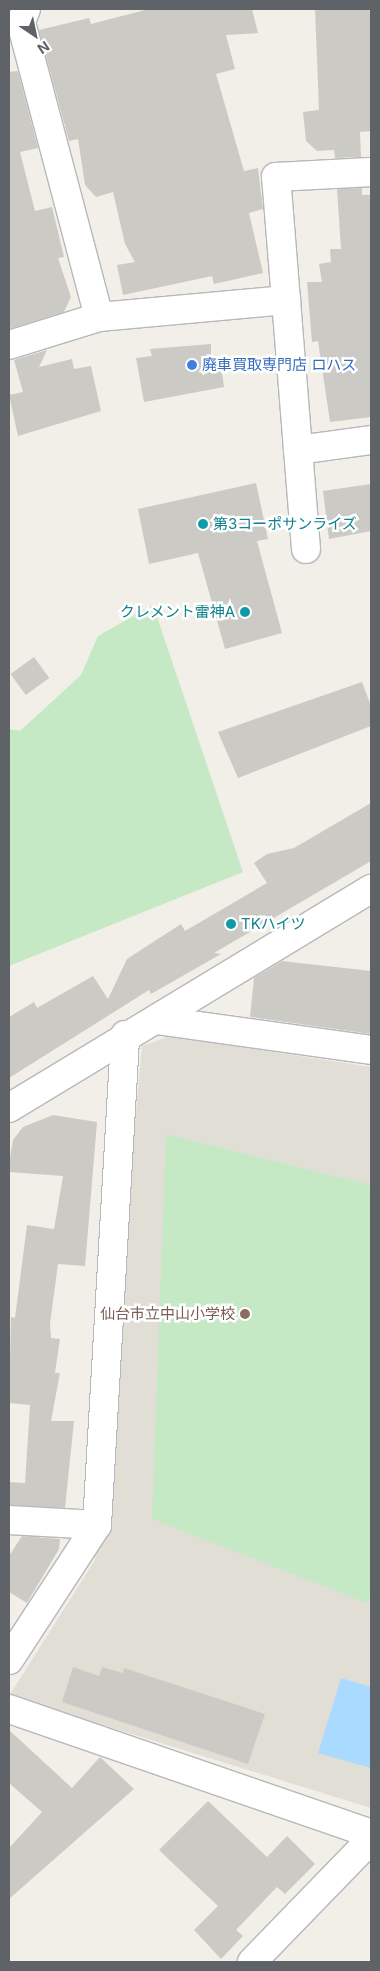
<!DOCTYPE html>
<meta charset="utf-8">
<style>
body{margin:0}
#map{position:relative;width:380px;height:1971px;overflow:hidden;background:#f1efe8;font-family:Inter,"Noto Sans JP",sans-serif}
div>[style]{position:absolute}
.education>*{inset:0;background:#e1ded6}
.green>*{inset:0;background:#c5e8c5}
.water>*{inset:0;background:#aadaff}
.building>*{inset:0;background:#cccac5;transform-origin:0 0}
.roads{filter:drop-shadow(1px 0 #b5b8bc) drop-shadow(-1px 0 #b5b8bc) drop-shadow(0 1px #b5b8bc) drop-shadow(0 -1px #b5b8bc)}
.street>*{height:28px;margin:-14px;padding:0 14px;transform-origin:14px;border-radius:14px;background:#fff}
.dots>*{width:14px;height:14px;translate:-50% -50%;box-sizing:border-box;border:2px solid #fff;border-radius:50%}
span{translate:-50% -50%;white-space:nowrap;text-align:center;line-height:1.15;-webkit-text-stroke:5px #fff;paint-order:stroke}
.shop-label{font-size:15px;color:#366cbe}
.left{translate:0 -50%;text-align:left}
.culture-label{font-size:15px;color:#0d838f}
.right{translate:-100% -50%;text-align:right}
.education-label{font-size:15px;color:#785e54}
.frame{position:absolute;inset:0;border:10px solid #5f6368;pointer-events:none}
.north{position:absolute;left:10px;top:10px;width:50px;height:50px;-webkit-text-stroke:4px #fff;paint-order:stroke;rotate:146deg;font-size:14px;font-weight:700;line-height:20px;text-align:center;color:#5f6368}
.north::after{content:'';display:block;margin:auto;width:18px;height:22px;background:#5f6368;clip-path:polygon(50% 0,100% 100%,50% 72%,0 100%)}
</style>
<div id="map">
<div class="education">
<i style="clip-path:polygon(170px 1036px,371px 1067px,371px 1808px,9px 1696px,95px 1560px,142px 1046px)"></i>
</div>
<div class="green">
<i style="clip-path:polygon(153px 605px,243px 872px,9px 966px,9px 729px,20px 731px,81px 675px,98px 636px)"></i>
<i style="clip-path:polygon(166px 1134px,371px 1185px,371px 1595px,367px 1603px,152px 1519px)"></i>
</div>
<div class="water">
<i style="clip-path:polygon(341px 1678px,371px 1687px,371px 1768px,318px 1753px)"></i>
</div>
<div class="building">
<i style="clip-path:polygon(149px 9px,252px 9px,258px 33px,226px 35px,235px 69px,216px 74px,244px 171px,258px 168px,263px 209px,249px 213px,263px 273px,214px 284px,212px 276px,123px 295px,117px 265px,135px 262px,125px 244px,113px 192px,96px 197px,85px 185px,78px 139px,69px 141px,39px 30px,89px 18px,91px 24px)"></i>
<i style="clip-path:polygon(315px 9px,371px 9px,371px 131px,360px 132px,361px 157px,335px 158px,334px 150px,317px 151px,306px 141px,303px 112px,319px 110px)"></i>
<i style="clip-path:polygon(18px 71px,38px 148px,20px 152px,35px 211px,52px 207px,64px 257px,58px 258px,71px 297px,64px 312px,9px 329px,9px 72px)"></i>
<i style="clip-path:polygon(362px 188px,362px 195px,371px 195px,371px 417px,330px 422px,318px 341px,312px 342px,307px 282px,322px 282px,319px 264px,331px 262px,330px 249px,341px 249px,337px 189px)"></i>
<i style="clip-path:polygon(211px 344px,211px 359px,220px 358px,224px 387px,144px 402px,136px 358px,152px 356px,150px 349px)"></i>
<i style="clip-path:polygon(47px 350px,39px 367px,72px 359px,74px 369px,91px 366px,101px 411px,18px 436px,9px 395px,23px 392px,14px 360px)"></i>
<i style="clip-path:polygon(256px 483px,268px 539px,257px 541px,282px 633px,225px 649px,198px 553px,149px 564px,138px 509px)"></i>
<i style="clip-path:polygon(371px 484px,371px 531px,329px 539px,323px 491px)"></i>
<i style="left:34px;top:657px;width:26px;height:29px;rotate:54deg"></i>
<i style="clip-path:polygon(362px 682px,371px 706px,371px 726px,238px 778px,218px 732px)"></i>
<i style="clip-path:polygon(371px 803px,371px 861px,214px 953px,221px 954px,151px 994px,149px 990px,9px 1078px,9px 1017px,34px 1002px,37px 1008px,93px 976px,108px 999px,127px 959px,181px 924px,185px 931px,267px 883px,254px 863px,267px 854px,294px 848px)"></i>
<i style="clip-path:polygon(282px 961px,371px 971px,371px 1034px,250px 1017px,254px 978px)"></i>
<i style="clip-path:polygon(53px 1115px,97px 1122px,85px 1266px,58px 1264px,50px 1324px,51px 1338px,60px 1339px,55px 1373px,60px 1373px,51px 1421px,74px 1421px,65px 1508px,9px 1505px,9px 1482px,25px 1483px,30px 1405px,9px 1403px,11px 1317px,15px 1318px,27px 1225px,54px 1229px,63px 1176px,9px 1172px,9px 1164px,13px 1140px,23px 1127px)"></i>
<i style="clip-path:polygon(22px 1536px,60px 1539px,59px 1549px,27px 1603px,9px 1592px,9px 1556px)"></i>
<i style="clip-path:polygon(73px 1667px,99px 1676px,102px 1667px,123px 1673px,124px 1668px,265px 1714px,248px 1764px,62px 1702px)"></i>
<i style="clip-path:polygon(9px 1730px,72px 1788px,100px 1757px,134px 1789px,9px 1899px,9px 1848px,42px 1812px,9px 1783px)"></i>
<i style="clip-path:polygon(208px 1801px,267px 1857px,287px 1836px,315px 1864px,285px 1894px,277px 1887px,236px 1930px,243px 1936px,221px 1959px,194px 1930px,218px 1906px,159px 1850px)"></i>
</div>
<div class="roads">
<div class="street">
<i style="left:26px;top:9px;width:14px;rotate:111deg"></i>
<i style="left:21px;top:22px;width:305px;rotate:75.2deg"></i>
<i style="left:9px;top:345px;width:94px;rotate:-17.3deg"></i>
<i style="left:99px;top:317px;width:188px;rotate:-5.2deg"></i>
<i style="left:298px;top:450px;width:74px;rotate:-7.8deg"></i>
<i style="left:306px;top:549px;width:373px;rotate:-94.6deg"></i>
<i style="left:276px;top:177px;width:95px;rotate:-3deg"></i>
<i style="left:156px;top:1020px;width:217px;rotate:7.9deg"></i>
<i style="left:9px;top:1108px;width:423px;rotate:-31.2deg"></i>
<i style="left:9px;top:1520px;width:88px;rotate:3.3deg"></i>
<i style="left:9px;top:1660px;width:161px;rotate:-56.9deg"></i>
<i style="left:97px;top:1525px;width:491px;rotate:-86.7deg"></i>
<i style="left:9px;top:1709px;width:383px;rotate:19deg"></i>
<i style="left:252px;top:1962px;width:171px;rotate:-45.9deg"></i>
</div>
</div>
<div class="dots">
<i style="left:192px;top:365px;background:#3f7fe0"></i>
<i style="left:203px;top:524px;background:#0f9aa8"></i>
<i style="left:245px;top:612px;background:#0f9aa8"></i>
<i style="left:231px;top:924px;background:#0f9aa8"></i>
<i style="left:245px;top:1314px;background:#8d6e63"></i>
</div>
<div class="shop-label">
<span class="left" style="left:202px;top:365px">廃車買取専門店 ロハス</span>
</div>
<div class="culture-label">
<span class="left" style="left:213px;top:524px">第3コーポサンライズ</span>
<span class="right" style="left:235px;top:612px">クレメント雷神A</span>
<span class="left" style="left:241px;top:924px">TKハイツ</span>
</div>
<div class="education-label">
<span class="right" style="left:235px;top:1314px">仙台市立中山小学校</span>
</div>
<div class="frame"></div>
<div class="north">N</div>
</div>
